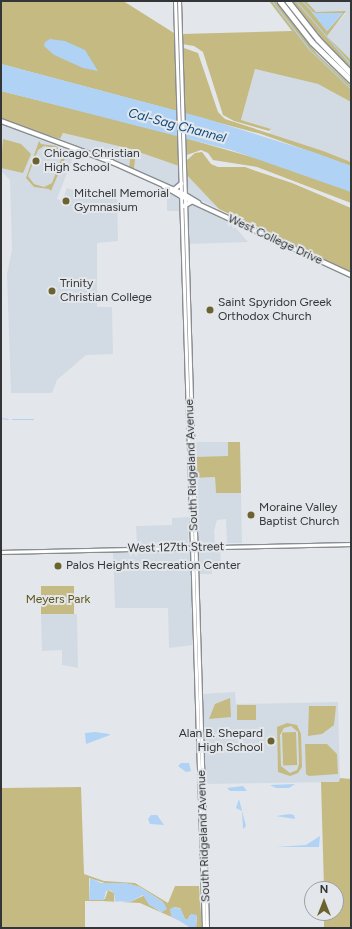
<!DOCTYPE html>
<style>
body{margin:0}
#map{position:relative;width:352px;height:929px;overflow:hidden;background:#e3e7eb;font-family:Figtree,sans-serif}
div>[style]{position:absolute}
.built>*{inset:0;background:#d2dbe3;transform-origin:0 0}
.green>*{inset:0;background:#c4ba82;transform-origin:0 0}
.water>*{inset:0;background:#b0d2f5}
.stream>*{height:1px;margin:-0.5px;padding:0 0.5px;transform-origin:0.5px;border-radius:0.5px;background:#b0d2f5}
.roads{filter:drop-shadow(1px 0 #898d90) drop-shadow(-1px 0 #898d90) drop-shadow(0 1px #898d90) drop-shadow(0 -1px #898d90)}
.secondary>*{height:3px;margin:-1.5px;padding:0 1.5px;transform-origin:1.5px;border-radius:1.5px;background:#fff}
.primary>*{height:3.5px;margin:-1.75px;padding:0 1.75px;transform-origin:1.75px;border-radius:1.75px;background:#fff}
.highway>*{height:4.5px;margin:-2.25px;padding:0 2.25px;transform-origin:2.25px;border-radius:2.25px;background:#fff}
.dots>*{width:11px;height:11px;translate:-50% -50%;box-sizing:border-box;border:2px solid #e3e7eb;border-radius:50%}
span{translate:-50% -50%;white-space:nowrap;text-align:center;line-height:1.15;-webkit-text-stroke:4px #e3e7eb;paint-order:stroke}
.poi-label{font-size:12px;color:#343536}
.left{translate:0 -50%;text-align:left}
.right{translate:-100% -50%;text-align:right}
.street-label{font-size:12px;color:#343536}
.park-label{font-size:12px;color:#5f551a}
.water-label{font-size:13px;color:#0b497c;font-style:italic}
.frame{position:absolute;inset:0;border:2px solid #343536;pointer-events:none}
.north{position:absolute;left:304px;top:881px;width:40px;height:40px;box-sizing:border-box;background:#e3e7eb;border:1px solid #9da0a3;border-radius:50%;rotate:0deg;font-size:11px;font-weight:700;line-height:16px;text-align:center;color:#343536}
.north::after{content:'';display:block;margin:auto;width:14px;height:18px;background:#6b622f;clip-path:polygon(50% 0,100% 100%,50% 72%,0 100%)}
</style>
<div id="map">
<div class="built">
<i style="clip-path:polygon(306px 1px,351px 1px,351px 60px,327px 35px,346px 13px,316px 12px)"></i>
<i style="clip-path:polygon(255px 69px,318px 84px,351px 102px,351px 162px,269px 134px,271px 130px,241px 120px)"></i>
<i style="clip-path:polygon(1px 124px,28px 132px,75px 152px,57px 199px,62px 201px,67px 188px,90px 196px,117px 195px,118px 241px,97px 243px,97px 307px,112px 307px,113px 354px,86px 355px,57px 380px,52px 393px,11px 393px,7px 274px,12px 250px,10px 180px,1px 171px)"></i>
<i style="clip-path:polygon(63px 133px,131px 149px,129px 168px,60px 139px)"></i>
<i style="clip-path:polygon(136px 150px,179px 166px,179px 185px,171px 187px,134px 169px)"></i>
<i style="clip-path:polygon(185px 173px,187px 173px,219px 209px,188px 194px)"></i>
<i style="clip-path:polygon(167px 192px,179px 199px,180px 211px,167px 211px)"></i>
<i style="clip-path:polygon(190px 203px,229px 220px,248px 242px,187px 244px,187px 204px)"></i>
<i style="left:195px;top:442px;width:33px;height:15px"></i>
<i style="clip-path:polygon(215px 477px,216px 493px,241px 493px,242px 543px,227px 543px,226px 519px,217px 520px,214px 531px,215px 543px,200px 544px,196px 540px,195px 478px)"></i>
<i style="clip-path:polygon(189px 517px,188px 543px,137px 545px,136px 526px,172px 525px,172px 518px)"></i>
<i style="clip-path:polygon(220px 549px,221px 564px,212px 565px,212px 574px,197px 574px,197px 552px)"></i>
<i style="clip-path:polygon(190px 551px,193px 645px,169px 648px,168px 608px,115px 608px,113px 553px)"></i>
<i style="clip-path:polygon(41px 614px,77px 614px,78px 668px,62px 665px,62px 650px,42px 651px)"></i>
<i style="clip-path:polygon(235px 692px,236px 704px,338px 702px,340px 782px,204px 784px,201px 694px)"></i>
</div>
<div class="green">
<i style="clip-path:polygon(1px 1px,123px 1px,128px 4px,174px 33px,177px 111px,1px 64px)"></i>
<i style="clip-path:polygon(269px 1px,275px 1px,317px 54px,351px 86px,351px 102px,318px 84px,255px 69px,241px 120px,271px 129px,269px 131px,234px 121px,223px 115px,203px 52px,194px 46px,182px 44px,182px 34px,292px 31px)"></i>
<i style="clip-path:polygon(evenodd,292px 1px,306px 1px,316px 12px,346px 11px,327px 36px,351px 60px,351px 68px,326px 43px,292px 1px,311px 11px,315px 13px,343px 13px,327px 31px,311px 11px)"></i>
<i style="clip-path:polygon(184px 48px,198px 53px,218px 112px,225px 119px,323px 151px,351px 162px,351px 166px,261px 134px,183px 113px)"></i>
<i style="clip-path:polygon(1px 91px,178px 135px,179px 166px,136px 151px,134px 169px,129px 168px,131px 149px,63px 133px,60px 139px,1px 120px)"></i>
<i style="clip-path:polygon(185px 138px,266px 161px,333px 184px,351px 192px,351px 203px,257px 167px,213px 160px,208px 153px,201px 150px,184px 156px)"></i>
<i style="clip-path:polygon(3px 139px,21px 144px,31px 154px,23px 173px,1px 168px)"></i>
<i style="clip-path:polygon(evenodd,39px 141px,41px 144px,56px 146px,66px 156px,51px 191px,49px 189px,34px 187px,26px 178px,39px 141px,44px 146px,55px 148px,62px 157px,52px 183px,44px 187px,34px 184px,28px 176px,38px 150px,44px 146px)"></i>
<i style="clip-path:polygon(202px 152px,211px 164px,218px 167px,245px 167px,256px 171px,292px 183px,351px 208px,351px 272px,219px 209px,185px 173px,187px 160px,195px 153px)"></i>
<i style="clip-path:polygon(228px 442px,240px 442px,241px 493px,216px 493px,215px 477px,195px 478px,195px 457px,228px 456px)"></i>
<i style="left:74px;top:586px;width:28px;height:33px;rotate:90deg"></i>
<i style="clip-path:polygon(230px 698px,231px 717px,209px 719px,215px 704px)"></i>
<i style="left:237px;top:705px;width:19px;height:15px"></i>
<i style="clip-path:polygon(309px 706px,336px 706px,334px 725px,322px 734px,308px 736px)"></i>
<i style="clip-path:polygon(evenodd,287px 723px,297px 725px,301px 734px,302px 767px,298px 773px,290px 776px,278px 772px,277px 727px,287px 723px,291px 726px,298px 732px,299px 764px,297px 770px,290px 773px,281px 766px,280px 735px,284px 728px,291px 726px)"></i>
<i style="left:296px;top:732px;width:33px;height:14px;rotate:88deg"></i>
<i style="clip-path:polygon(305px 744px,327px 744px,337px 754px,338px 774px,309px 776px,306px 774px)"></i>
<i style="clip-path:polygon(340px 778px,351px 779px,351px 928px,324px 928px,324px 913px,336px 913px,336px 889px,324px 889px,321px 782px,339px 782px)"></i>
<i style="clip-path:polygon(evenodd,81px 787px,84px 874px,104px 881px,135px 883px,168px 903px,175px 886px,199px 886px,202px 928px,196px 928px,197px 917px,190px 915px,188px 919px,185px 919px,180px 908px,174px 907px,171px 916px,183px 921px,191px 928px,183px 922px,140px 903px,102px 901px,85px 901px,85px 928px,1px 928px,1px 788px,81px 787px,89px 878px,105px 883px,129px 884px,140px 887px,163px 902px,161px 912px,149px 904px,145px 895px,130px 902px,116px 902px,114px 901px,114px 893px,108px 890px,105px 899px,89px 900px,89px 878px)"></i>
</div>
<div class="water">
<i style="clip-path:polygon(311px 11px,316px 13px,343px 13px,327px 31px)"></i>
<i style="clip-path:polygon(50px 39px,65px 41px,85px 50px,98px 71px,83px 68px,54px 55px,44px 46px,45px 42px)"></i>
<i style="clip-path:polygon(1px 64px,204px 118px,316px 153px,351px 166px,351px 192px,231px 150px,1px 91px)"></i>
<i style="clip-path:polygon(95px 732px,109px 734px,110px 735px,86px 744px,85px 733px)"></i>
<i style="clip-path:polygon(181px 763px,189px 763px,191px 771px,186px 772px,178px 766px)"></i>
<i style="clip-path:polygon(295px 784px,289px 788px,276px 788px,270px 785px)"></i>
<i style="clip-path:polygon(243px 786px,247px 791px,230px 791px,227px 788px)"></i>
<i style="clip-path:polygon(239px 799px,246px 826px,243px 829px,242px 811px,236px 808px)"></i>
<i style="clip-path:polygon(290px 814px,294px 815px,295px 819px,276px 816px)"></i>
<i style="clip-path:polygon(151px 815px,157px 815px,164px 825px,150px 824px,148px 819px)"></i>
<i style="clip-path:polygon(320px 836px,319px 847px,276px 847px,306px 845px)"></i>
<i style="clip-path:polygon(90px 878px,101px 883px,126px 883px,140px 887px,164px 903px,167px 909px,162px 912px,149px 905px,143px 895px,130px 902px,115px 901px,114px 893px,110px 890px,106px 891px,104px 900px,89px 900px)"></i>
<i style="clip-path:polygon(174px 907px,181px 909px,185px 919px,188px 919px,191px 914px,197px 915px,196px 928px,191px 928px,171px 916px,170px 909px)"></i>
</div>
<div class="stream">
<i style="left:272px;top:1px;width:61px;rotate:52.4deg"></i>
<i style="left:309px;top:49px;width:58px;rotate:43.6deg"></i>
<i style="left:296px;top:1px;width:84px;rotate:49.3deg"></i>
<i style="left:302px;top:1px;width:13px;rotate:45deg"></i>
<i style="left:1px;top:418px;width:7px;rotate:8deg"></i>
<i style="left:12px;top:419px;width:21px"></i>
</div>
<div class="roads">
<div class="secondary">
<i style="left:175px;top:1px;width:927px;rotate:88.21deg"></i>
<i style="left:179px;top:1px;width:927px;rotate:88.27deg"></i>
<i style="left:1px;top:552px;width:350px;rotate:-1.3deg"></i>
</div>
<div class="primary">
<i style="left:1px;top:121px;width:118px;rotate:20.3deg"></i>
<i style="left:112px;top:162px;width:79px;rotate:24deg"></i>
<i style="left:184px;top:194px;width:17px;rotate:31deg"></i>
<i style="left:164px;top:186px;width:20px;rotate:30deg"></i>
<i style="left:181px;top:196px;width:187px;rotate:24.9deg"></i>
<i style="left:175px;top:189px;width:8px;rotate:-40deg"></i>
<i style="left:184px;top:206px;width:8px;rotate:-30deg"></i>
</div>
<div class="highway">
<i style="left:280px;top:1px;width:52px;rotate:52deg"></i>
<i style="left:312px;top:42px;width:54px;rotate:44.3deg"></i>
<i style="left:288px;top:1px;width:48px;rotate:51.7deg"></i>
<i style="left:318px;top:39px;width:47px;rotate:45.9deg"></i>
</div>
</div>
<div class="dots">
<i style="left:36px;top:161px;background:#6b622f"></i>
<i style="left:66px;top:201px;background:#6b622f"></i>
<i style="left:52px;top:291px;background:#6b622f"></i>
<i style="left:210px;top:310px;background:#6b622f"></i>
<i style="left:251px;top:515px;background:#6b622f"></i>
<i style="left:58px;top:566px;background:#6b622f"></i>
<i style="left:271px;top:741px;background:#6b622f"></i>
</div>
<div class="poi-label">
<span class="left" style="left:44px;top:161px">Chicago Christian<br>High School</span>
<span class="left" style="left:74px;top:201px">Mitchell Memorial<br>Gymnasium</span>
<span class="left" style="left:60px;top:291px">Trinity<br>Christian College</span>
<span class="left" style="left:218px;top:310px">Saint Spyridon Greek<br>Orthodox Church</span>
<span class="left" style="left:259px;top:515px">Moraine Valley<br>Baptist Church</span>
<span class="left" style="left:66px;top:566px">Palos Heights Recreation Center</span>
<span class="right" style="left:263px;top:741px">Alan B. Shepard<br>High School</span>
</div>
<div class="street-label">
<span style="left:275px;top:240px;rotate:25deg">West College Drive</span>
<span style="left:192px;top:465px;rotate:-92deg">South Ridgeland Avenue</span>
<span style="left:176px;top:548px;rotate:-1deg">West 127th Street</span>
<span style="left:204px;top:836px;rotate:-92deg">South Ridgeland Avenue</span>
</div>
<div class="park-label">
<span style="left:58px;top:600px">Meyers Park</span>
</div>
<div class="water-label">
<span style="left:177px;top:126px;rotate:15deg">Cal-Sag Channel</span>
</div>
<div class="frame"></div>
<div class="north">N</div>
</div>
